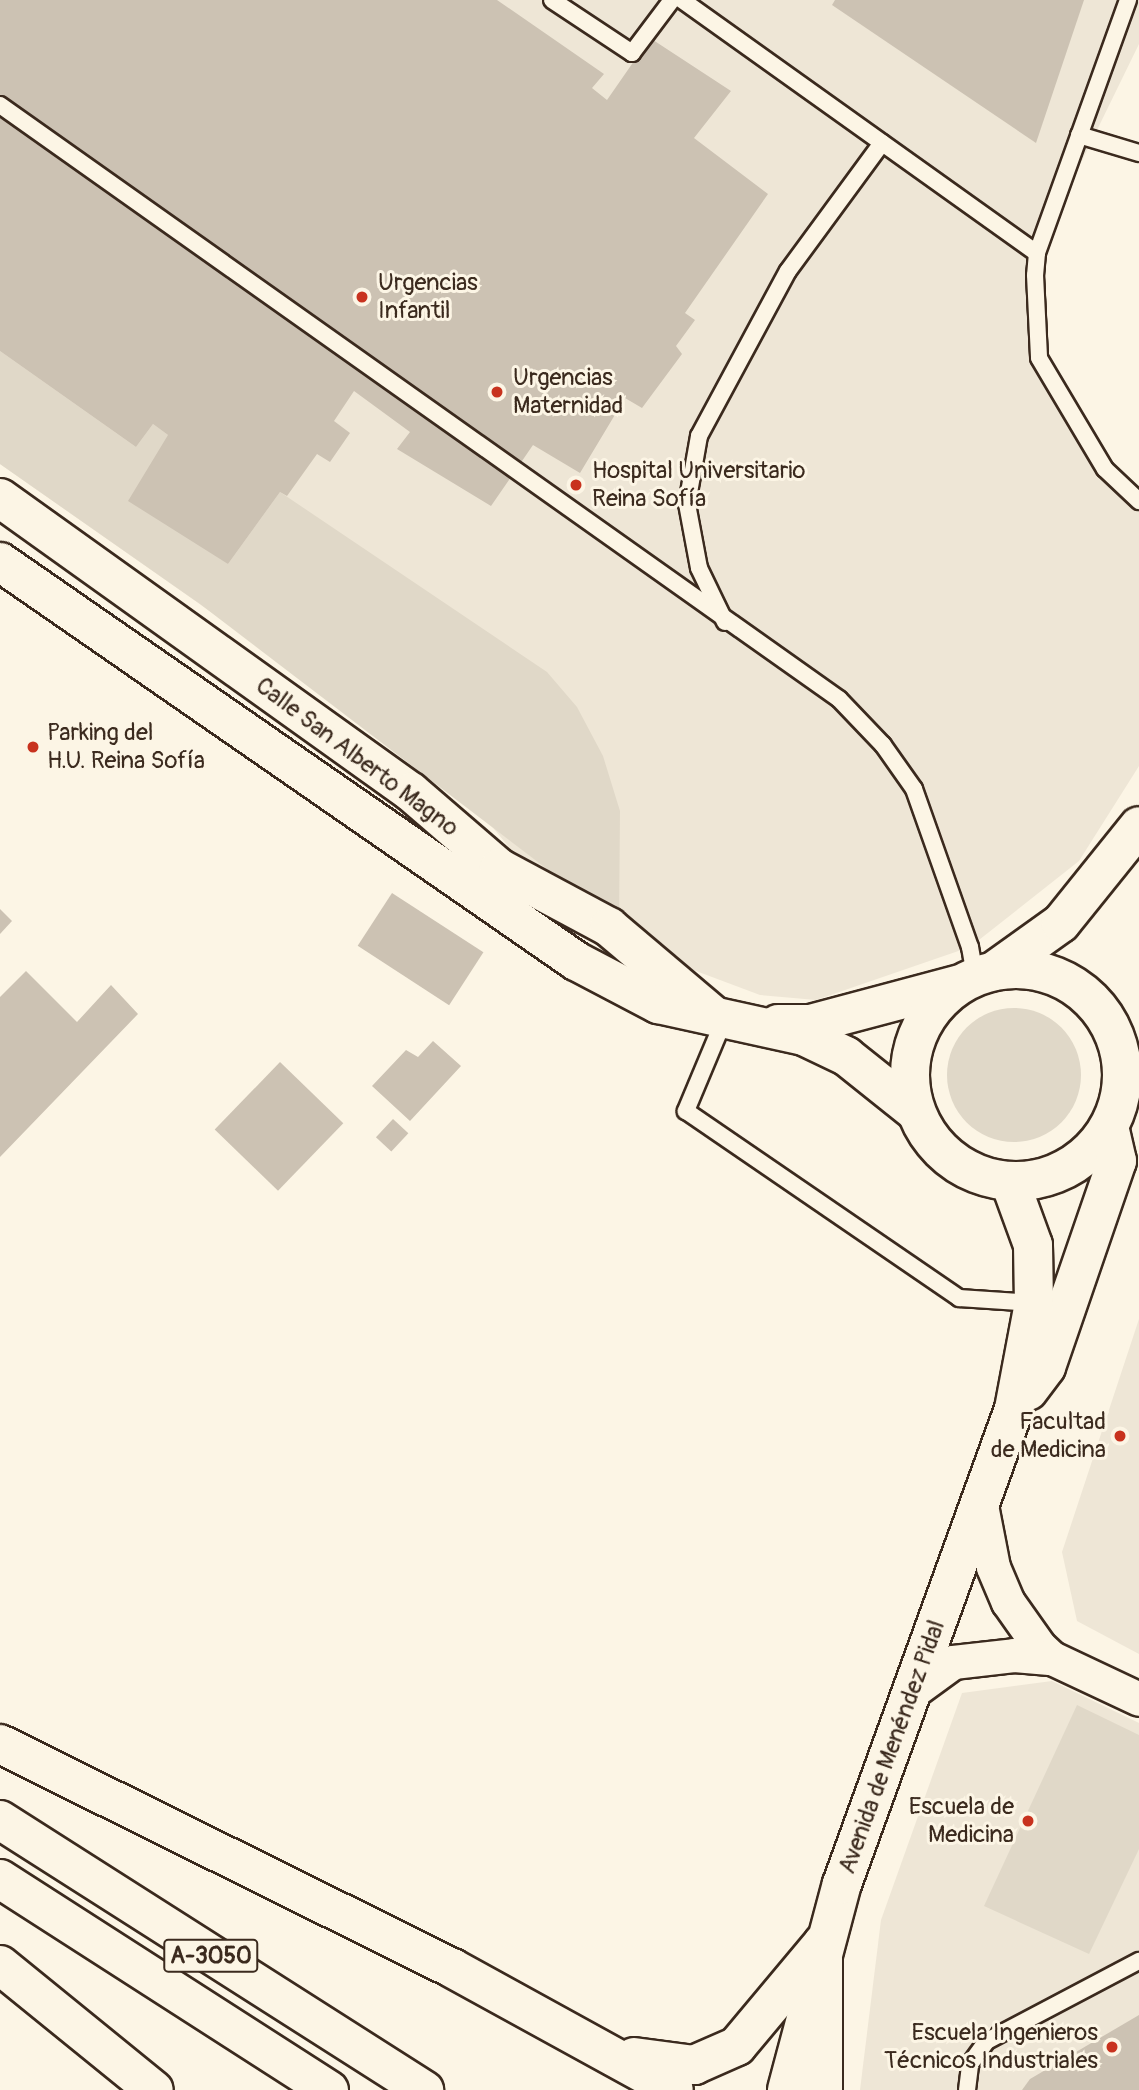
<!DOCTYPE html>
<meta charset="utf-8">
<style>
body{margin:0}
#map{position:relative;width:1139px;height:2090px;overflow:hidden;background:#fcf5e5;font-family:Pangolin,sans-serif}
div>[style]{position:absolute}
.built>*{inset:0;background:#eee6d6}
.green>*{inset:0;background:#e0d8c8}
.round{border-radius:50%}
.building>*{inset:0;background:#ccc2b3;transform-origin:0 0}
.roads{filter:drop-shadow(2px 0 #3b2a1e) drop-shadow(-2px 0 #3b2a1e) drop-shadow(0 2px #3b2a1e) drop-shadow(0 -2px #3b2a1e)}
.service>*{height:16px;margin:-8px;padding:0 8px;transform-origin:8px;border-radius:8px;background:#fcf5e5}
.minor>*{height:33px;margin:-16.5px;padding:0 16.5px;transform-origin:16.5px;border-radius:16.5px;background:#fcf5e5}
.tertiary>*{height:38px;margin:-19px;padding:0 19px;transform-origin:19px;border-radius:19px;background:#fcf5e5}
.secondary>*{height:38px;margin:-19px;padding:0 19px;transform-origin:19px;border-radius:19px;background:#fcf5e5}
.secondary>.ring{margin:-19px;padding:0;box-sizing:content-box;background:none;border:38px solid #fcf5e5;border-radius:50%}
.trunk>*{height:38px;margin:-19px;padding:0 19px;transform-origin:19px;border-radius:19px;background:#fcf5e5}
.dots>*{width:19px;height:19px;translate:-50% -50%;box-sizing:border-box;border:4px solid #fcf5e5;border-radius:50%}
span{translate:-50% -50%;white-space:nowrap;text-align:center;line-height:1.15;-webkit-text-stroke:6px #fcf5e5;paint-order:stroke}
.shield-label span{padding:2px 5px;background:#fcf5e5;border:2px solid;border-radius:5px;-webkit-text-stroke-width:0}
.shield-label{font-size:23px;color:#3b2a1e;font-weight:700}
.poi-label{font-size:24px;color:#3b2a1e}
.left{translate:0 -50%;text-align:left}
.right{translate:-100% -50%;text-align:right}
.street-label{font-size:24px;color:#3b2a1e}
</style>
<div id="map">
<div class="built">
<i style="clip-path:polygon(0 0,1139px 0,1139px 44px,1037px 253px,1039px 358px,1105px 469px,1139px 501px,1139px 766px,1079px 861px,970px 947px,816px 1000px,760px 995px,688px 968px,521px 862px,459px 786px,0 464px)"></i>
<i style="clip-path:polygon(1139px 1319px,1139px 1654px,1077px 1621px,1062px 1552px)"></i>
<i style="clip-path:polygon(1052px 1681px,1139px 1723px,1139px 2090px,860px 2090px,881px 1920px,962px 1693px)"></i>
</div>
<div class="green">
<i style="clip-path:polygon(0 351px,136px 447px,153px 424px,168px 435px,228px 564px,280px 492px,547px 672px,577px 707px,603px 756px,620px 811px,619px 924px,200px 604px,0 464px)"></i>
<i class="round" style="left:947px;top:1008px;width:134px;height:134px"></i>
<i style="clip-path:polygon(1077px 1705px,1139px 1735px,1139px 1849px,1089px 1954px,984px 1906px)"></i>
</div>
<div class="building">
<i style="clip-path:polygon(0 0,497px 0,604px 74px,592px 88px,607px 100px,650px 38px,731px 91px,694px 138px,768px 194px,685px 313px,695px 320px,676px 346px,682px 354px,642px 408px,625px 398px,580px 473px,533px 445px,491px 506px,397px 449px,410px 432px,354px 391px,334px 421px,350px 433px,330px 462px,317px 454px,287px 496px,280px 492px,228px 564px,128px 501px,168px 435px,153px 424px,136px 447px,0 351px)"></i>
<i style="clip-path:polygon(835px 0,1084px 0,1036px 143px,832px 5px)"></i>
<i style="left:392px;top:893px;width:109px;height:63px;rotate:33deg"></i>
<i style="clip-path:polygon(0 909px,12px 921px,0 934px)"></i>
<i style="clip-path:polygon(26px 971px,77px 1022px,111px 985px,138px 1014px,0 1157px,0 997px)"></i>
<i style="clip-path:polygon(433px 1041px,461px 1066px,410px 1121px,372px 1086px,406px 1050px,418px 1057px)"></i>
<i style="left:280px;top:1062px;width:88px;height:94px;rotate:44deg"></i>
<i style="left:393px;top:1119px;width:21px;height:25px;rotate:43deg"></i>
<i style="clip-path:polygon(1139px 2015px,1139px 2090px,1022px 2090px,1030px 2079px)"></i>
</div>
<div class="roads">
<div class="service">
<i style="left:552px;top:0;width:96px;rotate:33.5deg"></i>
<i style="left:632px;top:53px;width:66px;rotate:-53deg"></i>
<i style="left:682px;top:0;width:436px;rotate:35.5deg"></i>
<i style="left:1128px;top:0;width:269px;rotate:109.8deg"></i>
<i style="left:1037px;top:253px;width:22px;rotate:95deg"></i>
<i style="left:1035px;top:275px;width:83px;rotate:87.2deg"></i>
<i style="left:1039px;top:358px;width:129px;rotate:59.3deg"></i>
<i style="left:1105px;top:469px;width:47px;rotate:43.3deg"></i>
<i style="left:0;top:105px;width:1028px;rotate:35.3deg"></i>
<i style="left:839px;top:699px;width:64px;rotate:46.3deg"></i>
<i style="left:883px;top:745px;width:54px;rotate:54.8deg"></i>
<i style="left:914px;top:789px;width:168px;rotate:70.5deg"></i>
<i style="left:970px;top:947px;width:29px;rotate:80deg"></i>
<i style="left:1079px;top:135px;width:63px;rotate:16.7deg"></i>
<i style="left:725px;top:622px;width:60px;rotate:-115.7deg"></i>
<i style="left:699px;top:568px;width:65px;rotate:-100.6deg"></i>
<i style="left:687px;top:504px;width:69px;rotate:-80deg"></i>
<i style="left:699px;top:436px;width:187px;rotate:-61.7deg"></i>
<i style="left:788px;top:271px;width:159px;rotate:-53.7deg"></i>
<i style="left:724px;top:1020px;width:99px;rotate:112.7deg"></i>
<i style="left:686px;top:1111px;width:331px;rotate:34.4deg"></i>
<i style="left:959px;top:1298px;width:75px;rotate:3.8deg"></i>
<i style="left:967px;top:2090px;width:26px;rotate:-83deg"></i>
<i style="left:970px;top:2064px;width:29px;rotate:-54deg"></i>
<i style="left:987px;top:2041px;width:172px;rotate:-27.8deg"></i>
</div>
<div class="minor">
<i style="left:981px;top:1505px;width:63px;rotate:79deg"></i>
<i style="left:993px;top:1567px;width:38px;rotate:67deg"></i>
<i style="left:1008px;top:1602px;width:54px;rotate:54.8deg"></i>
<i style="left:1039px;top:1646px;width:18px;rotate:43deg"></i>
<i style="left:1052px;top:1658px;width:96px;rotate:25.2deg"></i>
<i style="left:912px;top:1692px;width:51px;rotate:-36.2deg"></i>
<i style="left:953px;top:1662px;width:61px;rotate:-6.5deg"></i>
<i style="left:1014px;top:1655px;width:38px;rotate:5deg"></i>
</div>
<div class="tertiary">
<i style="left:0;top:498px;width:505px;rotate:35.58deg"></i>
<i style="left:411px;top:792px;width:116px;rotate:40.8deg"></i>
<i style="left:499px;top:868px;width:125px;rotate:28.2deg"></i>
<i style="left:609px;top:927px;width:135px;rotate:40.2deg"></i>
<i style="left:0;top:562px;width:701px;rotate:34.71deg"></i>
<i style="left:576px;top:961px;width:93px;rotate:27.7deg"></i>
<i style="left:658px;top:1004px;width:149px;rotate:12.4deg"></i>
<i style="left:804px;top:1036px;width:47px;rotate:25.5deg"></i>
<i style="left:846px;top:1056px;width:88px;rotate:38.6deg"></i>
<i style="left:778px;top:1024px;width:32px"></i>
<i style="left:810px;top:1024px;width:155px;rotate:-14.9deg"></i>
</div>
<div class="secondary">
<i class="ring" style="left:910px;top:969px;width:174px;height:174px"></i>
<i style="left:994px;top:971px;width:82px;rotate:-35.6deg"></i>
<i style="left:1061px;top:923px;width:124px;rotate:-51.2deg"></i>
<i style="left:1028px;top:1391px;width:30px;rotate:-53deg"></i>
<i style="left:1046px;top:1367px;width:218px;rotate:-71deg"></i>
<i style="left:1117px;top:1161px;width:35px;rotate:-103deg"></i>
<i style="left:787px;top:2090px;width:213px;rotate:-75.1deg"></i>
<i style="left:842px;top:1884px;width:505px;rotate:-70.09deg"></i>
<i style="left:1014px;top:1409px;width:108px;rotate:-79.3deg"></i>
<i style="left:1034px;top:1303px;width:58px;rotate:-91deg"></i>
<i style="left:1033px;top:1245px;width:67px;rotate:-110.1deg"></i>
</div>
<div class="trunk">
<i style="left:0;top:1744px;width:504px;rotate:26.36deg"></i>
<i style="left:452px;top:1968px;width:253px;rotate:28.8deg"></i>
<i style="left:0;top:1820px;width:503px;rotate:32.49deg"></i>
<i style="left:0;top:1879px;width:391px;rotate:32.7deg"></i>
<i style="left:823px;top:1943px;width:147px;rotate:90deg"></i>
<i style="left:0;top:1965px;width:198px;rotate:39.1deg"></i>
<i style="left:634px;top:2057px;width:61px;rotate:7.6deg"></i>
<i style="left:694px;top:2065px;width:47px;rotate:-23.8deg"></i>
<i style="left:737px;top:2046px;width:134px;rotate:-50.1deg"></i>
</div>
</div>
<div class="dots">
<i style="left:362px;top:297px;background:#c8321e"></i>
<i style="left:497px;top:392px;background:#c8321e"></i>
<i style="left:576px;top:485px;background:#c8321e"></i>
<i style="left:33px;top:747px;background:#c8321e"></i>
<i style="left:1120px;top:1436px;background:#c8321e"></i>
<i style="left:1028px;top:1821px;background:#c8321e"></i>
<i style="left:1112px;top:2047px;background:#c8321e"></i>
</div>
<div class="shield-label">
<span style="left:211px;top:1956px">A-3050</span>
</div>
<div class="poi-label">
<span class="left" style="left:378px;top:297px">Urgencias<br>Infantil</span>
<span class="left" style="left:513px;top:392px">Urgencias<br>Maternidad</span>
<span class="left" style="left:592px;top:485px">Hospital Universitario<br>Reina Sofía</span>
<span class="left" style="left:47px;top:747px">Parking del<br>H.U. Reina Sofía</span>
<span class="right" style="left:1106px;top:1436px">Facultad<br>de Medicina</span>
<span class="right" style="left:1014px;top:1821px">Escuela de<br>Medicina</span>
<span class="right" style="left:1098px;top:2047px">Escuela Ingenieros<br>Técnicos Industriales</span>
</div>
<div class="street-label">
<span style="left:357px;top:757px;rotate:37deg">Calle San Alberto Magno</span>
<span style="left:892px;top:1747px;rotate:-70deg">Avenida de Menéndez Pidal</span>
</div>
</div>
